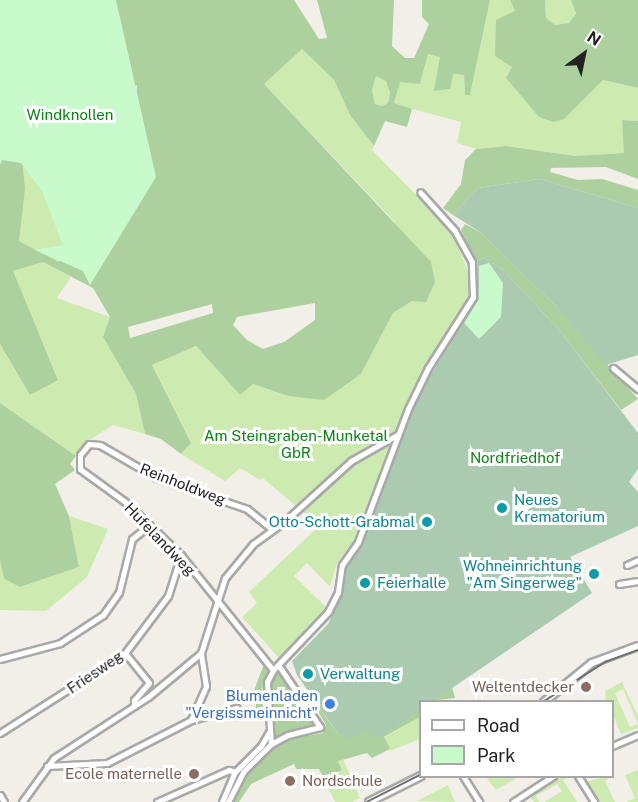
<!DOCTYPE html>
<style>
body{margin:0}
#map{position:relative;width:638px;height:802px;overflow:hidden;background:#f2efe9;font-family:"Public Sans",sans-serif}
div>[style]{position:absolute}
.grass>*{inset:0;background:#cdebb0}
.forest>*{inset:0;background:#add19e}
.cemetery>*{inset:0;background:#aacbaf}
.park>*{inset:0;background:#c8facc}
.roads{filter:drop-shadow(2px 0 #a9a9a9) drop-shadow(-2px 0 #a9a9a9) drop-shadow(0 2px #a9a9a9) drop-shadow(0 -2px #a9a9a9)}
.minor>*{height:5px;margin:-2.5px;padding:0 2.5px;transform-origin:2.5px;border-radius:2.5px;background:#fff}
.tertiary>*{height:6px;margin:-3px;padding:0 3px;transform-origin:3px;border-radius:3px;background:#fff}
.tram>*{height:1.5px;margin:-0.75px;padding:0 0.75px;transform-origin:0.75px;border-radius:0.75px;background:#707070}
.dots>*{width:16px;height:16px;translate:-50% -50%;box-sizing:border-box;border:3px solid #fff;border-radius:50%}
span{translate:-50% -50%;white-space:nowrap;text-align:center;line-height:1.15;-webkit-text-stroke:6px #fff;paint-order:stroke}
.park-label{font-size:15px;color:#0c8416}
.street-label{font-size:15px;color:#222}
.culture-label{font-size:15px;color:#0d838f}
.left{translate:0 -50%;text-align:left}
.right{translate:-100% -50%;text-align:right}
.education-label{font-size:15px;color:#785e54}
.shop-label{font-size:15px;color:#366cbe}
.legend{position:absolute;left:419px;top:700px;width:195px;height:78px;box-sizing:border-box;background:#fff;border:2px solid #a7a7a7;margin:0;padding:8px 10px;list-style:none;font-size:18px;color:#222}
.legend li{display:flex;align-items:center;gap:12px;height:30px}
.legend b{width:30px;border:2px solid #a7a7a7}
.north{position:absolute;left:554px;top:24px;width:60px;height:60px;-webkit-text-stroke:4px #fff;paint-order:stroke;rotate:33deg;font-size:16px;font-weight:700;line-height:24px;text-align:center;color:#222}
.north::after{content:'';display:block;margin:auto;width:21px;height:27px;background:#222;clip-path:polygon(50% 0,100% 100%,50% 72%,0 100%)}
</style>
<div id="map">
<div class="grass">
<i style="clip-path:polygon(490px 0,510px 0,515px 11px,512px 67px,506px 78px,564px 119px,603px 80px,638px 88px,638px 121px,622px 120px,625px 153px,575px 156px,506px 146px,476px 149px,457px 143px,461px 122px,394px 104px,400px 81px,420px 84px,428px 54px,440px 56px,453px 74px,464px 75px,465px 94px,470px 95px)"></i>
<i style="clip-path:polygon(545px 0,571px 0,576px 12px,569px 23px,555px 25px,546px 19px)"></i>
<i style="clip-path:polygon(302px 49px,334px 80px,350px 115px,374px 146px,372px 150px,452px 231px,472px 281px,471px 296px,426px 368px,396px 433px,348px 460px,296px 506px,263px 478px,260px 480px,240px 468px,225px 481px,181px 454px,191px 443px,152px 365px,196px 346px,240px 395px,253px 384px,288px 396px,361px 374px,393px 313px,412px 301px,394px 221px,264px 84px)"></i>
<i style="clip-path:polygon(376px 76px,386px 81px,390px 93px,388px 103px,382px 106px,375px 104px,372px 90px)"></i>
<i style="clip-path:polygon(29px 147px,65px 239px,64px 258px,59px 262px,19px 241px,22px 159px)"></i>
<i style="clip-path:polygon(43px 262px,71px 277px,57px 298px,110px 317px,103px 337px,136px 394px,145px 434px,113px 425px,85px 443px,76px 456px,0 403px,0 344px,30px 395px,58px 379px,12px 271px)"></i>
<i style="clip-path:polygon(393px 440px,356px 538px,337px 563px,330px 587px,307px 563px,294px 576px,326px 607px,279px 658px,242px 617px,257px 603px,249px 592px,317px 528px,302px 510px,316px 494px,352px 464px)"></i>
<i style="clip-path:polygon(69px 516px,108px 529px,87px 577px,46px 611px,0 610px,0 561px,4px 579px,20px 587px,79px 567px)"></i>
<i style="clip-path:polygon(622px 682px,638px 716px,638px 724px,623px 689px,615px 693px,630px 727px,638px 724px,638px 728px,621px 734px,613px 715px,612px 702px,606px 701px,605px 691px)"></i>
<i style="clip-path:polygon(420px 717px,420px 739px,390px 751px,384px 738px)"></i>
<i style="clip-path:polygon(343px 759px,360px 798px,352px 802px,335px 802px,324px 779px,342px 770px,338px 761px)"></i>
<i style="clip-path:polygon(638px 770px,638px 802px,626px 802px,635px 798px,625px 775px)"></i>
<i style="clip-path:polygon(613px 775px,614px 776px,605px 781px,615px 802px,597px 802px,585px 782px)"></i>
<i style="clip-path:polygon(486px 777px,519px 777px,496px 790px)"></i>
<i style="clip-path:polygon(562px 777px,569px 777px,563px 780px,577px 802px,544px 802px,562px 791px,557px 784px,536px 796px,539px 802px,534px 802px,530px 796px)"></i>
<i style="clip-path:polygon(448px 785px,455px 802px,417px 801px)"></i>
</div>
<div class="forest">
<i style="clip-path:polygon(evenodd,98px 0,294px 0,319px 39px,327px 38px,317px 0,394px 0,392px 46px,405px 58px,414px 58px,429px 24px,422px 17px,422px 0,490px 0,470px 95px,465px 95px,464px 75px,453px 74px,450px 89px,434px 91px,440px 57px,428px 54px,420px 84px,400px 82px,394px 103px,412px 109px,407px 127px,385px 121px,374px 146px,350px 115px,334px 80px,302px 49px,264px 84px,431px 262px,435px 282px,426px 302px,412px 301px,393px 313px,361px 374px,324px 400px,288px 396px,253px 384px,240px 395px,196px 346px,152px 365px,191px 443px,181px 454px,161px 439px,145px 434px,136px 394px,103px 337px,110px 317px,93px 288px,43px 262px,13px 271px,58px 380px,30px 395px,0 344px,0 134px,22px 159px,25px 189px,19px 241px,59px 262px,136px 97px,137px 85px,131px 88px,98px 0,376px 76px,386px 81px,390px 93px,388px 103px,382px 106px,375px 104px,372px 90px,376px 76px,98px 0,315px 303px,315px 320px,284px 342px,263px 349px,247px 340px,233px 325px,237px 317px,315px 303px,98px 0,212px 304px,213px 313px,130px 338px,128px 327px,212px 304px)"></i>
<i style="clip-path:polygon(510px 0,545px 0,546px 18px,555px 25px,569px 23px,576px 13px,571px 0,638px 0,638px 88px,603px 80px,564px 119px,553px 122px,539px 117px,506px 78px,512px 67px,495px 56px,496px 20px,515px 11px)"></i>
<i style="clip-path:polygon(622px 120px,638px 121px,638px 179px,606px 167px,551px 168px,550px 172px,578px 180px,602px 179px,638px 190px,638px 208px,540px 179px,478px 188px,453px 215px,443px 208px,461px 184px,465px 160px,476px 149px,506px 146px,575px 156px,624px 153px)"></i>
<i style="clip-path:polygon(465px 224px,480px 232px,554px 304px,638px 399px,621px 410px,560px 331px,502px 269px,484px 258px,476px 262px,461px 230px)"></i>
<i style="clip-path:polygon(0 403px,76px 456px,70px 464px,75px 470px,55px 484px,69px 516px,79px 567px,20px 587px,4px 579px,0 561px)"></i>
<i style="clip-path:polygon(264px 664px,268px 670px,261px 693px,264px 712px,255px 713px,256px 704px,250px 701px)"></i>
<i style="clip-path:polygon(278px 670px,311px 719px,317px 720px,318px 726px,275px 739px,267px 699px,272px 676px)"></i>
<i style="clip-path:polygon(449px 676px,455px 698px,420px 702px,420px 717px,384px 737px,390px 749px,372px 758px,367px 753px,338px 761px,342px 770px,324px 779px,319px 769px,296px 769px,294px 764px,251px 784px,239px 802px,233px 802px,248px 772px,274px 748px,289px 739px,323px 733px,326px 725px,316px 708px,318px 706px,338px 734px)"></i>
</div>
<div class="cemetery">
<i style="clip-path:polygon(540px 179px,638px 208px,638px 355px,606px 365px,554px 304px,480px 232px,453px 215px,478px 188px)"></i>
<i style="clip-path:polygon(484px 258px,502px 269px,560px 331px,638px 433px,638px 469px,629px 482px,638px 492px,638px 526px,570px 557px,592px 593px,433px 701px,420px 702px,420px 710px,379px 738px,364px 732px,348px 738px,338px 734px,297px 675px,292px 661px,328px 624px,341px 599px,342px 576px,348px 559px,360px 548px,414px 402px,478px 299px,476px 262px)"></i>
</div>
<div class="park">
<i style="clip-path:polygon(0 0,116px 0,156px 177px,90px 285px,83px 271px,35px 250px,63px 245px,42px 191px,21px 163px,2px 160px,0 165px)"></i>
<i style="clip-path:polygon(489px 263px,503px 283px,501px 317px,479px 339px,464px 323px,479px 299px,479px 266px)"></i>
</div>
<div class="roads">
<div class="minor">
<i style="left:613px;top:368px;width:33px;rotate:40deg"></i>
<i style="left:627px;top:565px;width:12px;rotate:-24deg"></i>
<i style="left:619px;top:584px;width:19px;rotate:-9deg"></i>
<i style="left:125px;top:653px;width:38px;rotate:51deg"></i>
<i style="left:149px;top:683px;width:23px;rotate:131deg"></i>
<i style="left:134px;top:700px;width:6px;rotate:90deg"></i>
<i style="left:0;top:659px;width:62px;rotate:-14.9deg"></i>
<i style="left:60px;top:643px;width:51px;rotate:-33.1deg"></i>
<i style="left:103px;top:615px;width:28px;rotate:-55deg"></i>
<i style="left:119px;top:592px;width:55px;rotate:-76.2deg"></i>
<i style="left:132px;top:539px;width:19px;rotate:-39deg"></i>
<i style="left:273px;top:670px;width:147px;rotate:-128.7deg"></i>
<i style="left:181px;top:555px;width:79px;rotate:-136.5deg"></i>
<i style="left:124px;top:501px;width:54px;rotate:-144deg"></i>
<i style="left:80px;top:469px;width:14px;rotate:-90deg"></i>
<i style="left:80px;top:455px;width:14px;rotate:-51deg"></i>
<i style="left:89px;top:444px;width:11px;rotate:5deg"></i>
<i style="left:100px;top:445px;width:66px;rotate:30.1deg"></i>
<i style="left:157px;top:478px;width:95px;rotate:19deg"></i>
<i style="left:247px;top:509px;width:33px;rotate:39deg"></i>
<i style="left:191px;top:720px;width:37px;rotate:-66deg"></i>
<i style="left:206px;top:686px;width:33px;rotate:-99deg"></i>
<i style="left:0;top:733px;width:148px;rotate:-32.6deg"></i>
<i style="left:125px;top:653px;width:71px;rotate:-53deg"></i>
<i style="left:168px;top:596px;width:43px;rotate:-72.4deg"></i>
<i style="left:271px;top:744px;width:62px;rotate:-93.7deg"></i>
<i style="left:267px;top:682px;width:13px;rotate:-63deg"></i>
<i style="left:273px;top:670px;width:80px;rotate:-46.5deg"></i>
<i style="left:328px;top:612px;width:22px;rotate:-63deg"></i>
<i style="left:338px;top:592px;width:27px;rotate:-82deg"></i>
<i style="left:342px;top:565px;width:28px;rotate:-55deg"></i>
<i style="left:358px;top:542px;width:142px;rotate:-69.4deg"></i>
<i style="left:408px;top:409px;width:46px;rotate:-64deg"></i>
<i style="left:428px;top:368px;width:84px;rotate:-57.6deg"></i>
<i style="left:473px;top:297px;width:35px;rotate:-92deg"></i>
<i style="left:472px;top:262px;width:35px;rotate:-119deg"></i>
<i style="left:455px;top:231px;width:52px;rotate:-131.9deg"></i>
<i style="left:612px;top:746px;width:28px;rotate:-23deg"></i>
<i style="left:47px;top:766px;width:60px;rotate:-2.9deg"></i>
<i style="left:107px;top:763px;width:94px;rotate:-27.1deg"></i>
<i style="left:191px;top:720px;width:47px;rotate:-14.9deg"></i>
<i style="left:463px;top:776px;width:31px;rotate:58deg"></i>
<i style="left:578px;top:776px;width:31px;rotate:58deg"></i>
<i style="left:0;top:795px;width:8px;rotate:60deg"></i>
<i style="left:22px;top:802px;width:54px;rotate:-54deg"></i>
<i style="left:54px;top:758px;width:112px;rotate:-33deg"></i>
<i style="left:148px;top:697px;width:69px;rotate:-39.7deg"></i>
<i style="left:201px;top:653px;width:79px;rotate:-72.3deg"></i>
<i style="left:225px;top:578px;width:44px;rotate:-50.5deg"></i>
<i style="left:253px;top:544px;width:41px;rotate:-36deg"></i>
<i style="left:286px;top:520px;width:88px;rotate:-42.2deg"></i>
<i style="left:351px;top:461px;width:53px;rotate:-29.5deg"></i>
<i style="left:157px;top:802px;width:79px;rotate:-24deg"></i>
<i style="left:229px;top:770px;width:6px;rotate:18deg"></i>
<i style="left:222px;top:802px;width:33px;rotate:-67deg"></i>
<i style="left:235px;top:772px;width:37px;rotate:-45deg"></i>
<i style="left:261px;top:746px;width:16px;rotate:-60deg"></i>
<i style="left:228px;top:802px;width:34px;rotate:-63deg"></i>
<i style="left:243px;top:772px;width:40px;rotate:-45deg"></i>
<i style="left:271px;top:744px;width:19px;rotate:-28deg"></i>
<i style="left:288px;top:735px;width:33px;rotate:-14deg"></i>
<i style="left:320px;top:727px;width:73px;rotate:-123.9deg"></i>
<i style="left:513px;top:802px;width:48px;rotate:-33deg"></i>
</div>
<div class="tertiary">
<i style="left:544px;top:702px;width:62px;rotate:-39.1deg"></i>
<i style="left:592px;top:663px;width:49px;rotate:-20.3deg"></i>
<i style="left:369px;top:802px;width:58px;rotate:-26.6deg"></i>
</div>
</div>
<div class="tram">
<i style="left:543px;top:702px;width:74px;rotate:-32.8deg"></i>
<i style="left:605px;top:662px;width:35px;rotate:-20deg"></i>
<i style="left:367px;top:802px;width:59px;rotate:-27deg"></i>
</div>
<div class="dots">
<i style="left:502px;top:508px;background:#0f9aa8"></i>
<i style="left:427px;top:522px;background:#0f9aa8"></i>
<i style="left:594px;top:574px;background:#0f9aa8"></i>
<i style="left:365px;top:583px;background:#0f9aa8"></i>
<i style="left:308px;top:674px;background:#0f9aa8"></i>
<i style="left:586px;top:687px;background:#8d6e63"></i>
<i style="left:330px;top:704px;background:#3f7fe0"></i>
<i style="left:194px;top:774px;background:#8d6e63"></i>
<i style="left:290px;top:781px;background:#8d6e63"></i>
</div>
<div class="park-label">
<span style="left:70px;top:115px">Windknollen</span>
<span style="left:296px;top:444px">Am Steingraben-Munketal<br>GbR</span>
<span style="left:515px;top:458px">Nordfriedhof</span>
</div>
<div class="street-label">
<span style="left:183px;top:484px;rotate:21deg">Reinholdweg</span>
<span style="left:160px;top:539px;rotate:46deg">Hufelandweg</span>
<span style="left:95px;top:672px;rotate:-34deg">Friesweg</span>
</div>
<div class="culture-label">
<span class="left" style="left:514px;top:508px">Neues<br>Krematorium</span>
<span class="right" style="left:415px;top:522px">Otto-Schott-Grabmal</span>
<span class="right" style="left:582px;top:574px">Wohneinrichtung<br>"Am Singerweg"</span>
<span class="left" style="left:377px;top:583px">Feierhalle</span>
<span class="left" style="left:320px;top:674px">Verwaltung</span>
</div>
<div class="education-label">
<span class="right" style="left:574px;top:687px">Weltentdecker</span>
<span class="right" style="left:182px;top:774px">Ecole maternelle</span>
<span class="left" style="left:302px;top:781px">Nordschule</span>
</div>
<div class="shop-label">
<span class="right" style="left:318px;top:704px">Blumenladen<br>"Vergissmeinnicht"</span>
</div>
<ul class="legend">
<li><b style="height:8px;background:#fff"></b>Road</li>
<li><b style="height:16px;background:#c8facc"></b>Park</li>
</ul>
<div class="north">N</div>
</div>
